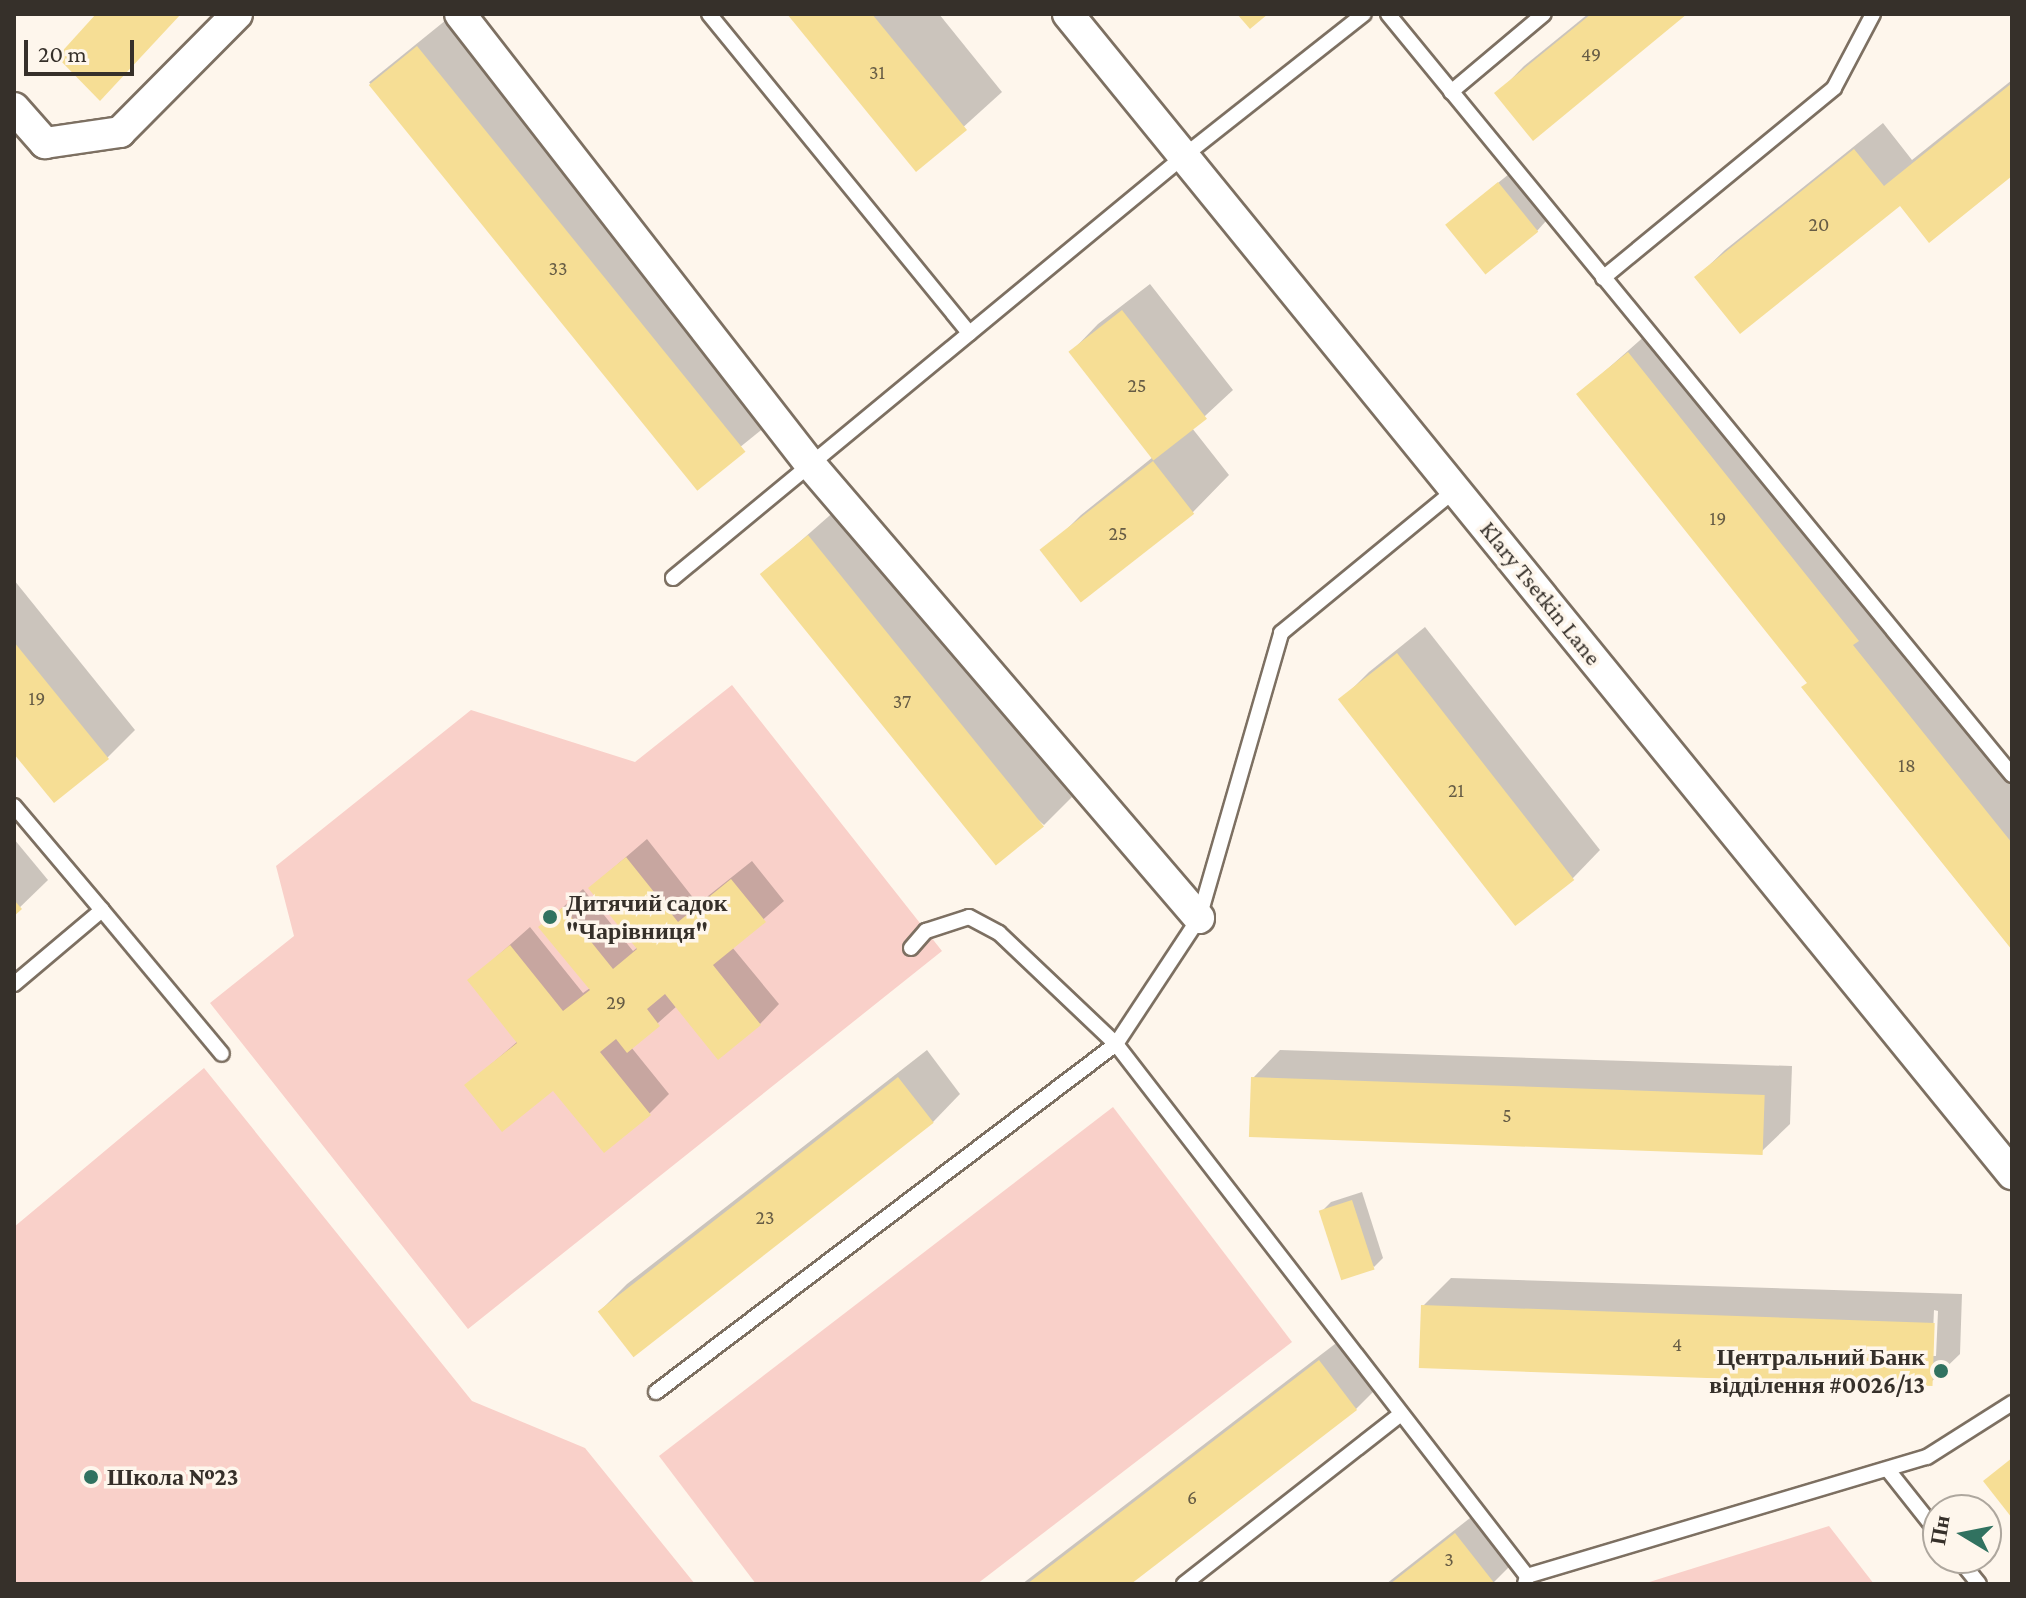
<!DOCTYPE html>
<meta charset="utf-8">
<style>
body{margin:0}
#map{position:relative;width:2026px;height:1598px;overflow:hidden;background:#fef6ec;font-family:"Crimson Pro",serif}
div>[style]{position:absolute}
.green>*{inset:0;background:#f9d0c9}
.shadow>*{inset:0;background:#0003;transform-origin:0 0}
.building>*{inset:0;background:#f6de95;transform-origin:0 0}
.roads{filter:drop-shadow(2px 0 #7d7062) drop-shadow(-2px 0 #7d7062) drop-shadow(0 2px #7d7062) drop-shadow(0 -2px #7d7062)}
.service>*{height:14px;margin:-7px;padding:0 7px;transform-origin:7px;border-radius:7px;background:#fff}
.minor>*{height:30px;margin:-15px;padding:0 15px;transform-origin:15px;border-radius:15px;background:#fff}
.dots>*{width:22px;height:22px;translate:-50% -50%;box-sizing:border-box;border:4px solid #fef6ec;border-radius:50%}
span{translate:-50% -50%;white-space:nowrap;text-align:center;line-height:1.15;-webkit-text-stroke:7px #fef6ec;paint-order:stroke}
.number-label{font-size:20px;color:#665c45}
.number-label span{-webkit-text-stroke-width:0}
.street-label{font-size:24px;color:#36302a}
.poi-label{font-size:24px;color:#36302a;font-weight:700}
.left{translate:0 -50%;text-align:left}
.right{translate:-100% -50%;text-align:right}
.frame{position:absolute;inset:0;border:16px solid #36302a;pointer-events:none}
.north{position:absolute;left:1922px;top:1494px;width:80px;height:80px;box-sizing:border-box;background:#fef6ec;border:2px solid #aea79e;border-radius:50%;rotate:280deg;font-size:22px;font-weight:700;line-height:32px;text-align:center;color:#36302a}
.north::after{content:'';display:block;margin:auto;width:28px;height:36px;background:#317260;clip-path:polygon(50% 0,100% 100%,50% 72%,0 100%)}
.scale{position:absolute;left:24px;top:40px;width:110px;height:36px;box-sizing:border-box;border:4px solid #36302a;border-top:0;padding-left:10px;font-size:24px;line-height:28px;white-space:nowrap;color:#36302a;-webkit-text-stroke:6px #fef6ec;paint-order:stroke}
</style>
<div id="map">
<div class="green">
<i style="clip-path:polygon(732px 685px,942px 951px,468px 1329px,210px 1003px,294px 936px,276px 866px,471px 710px,635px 762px)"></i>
<i style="clip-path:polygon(204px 1068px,472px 1401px,585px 1448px,695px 1584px,14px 1584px,14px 1227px)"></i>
<i style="clip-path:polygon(1113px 1107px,1292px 1342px,977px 1584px,756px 1584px,659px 1456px)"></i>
<i style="clip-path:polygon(1829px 1526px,1874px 1584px,1643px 1584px)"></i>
</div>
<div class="shadow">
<i style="clip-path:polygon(789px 14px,939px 14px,1002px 92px,917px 169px)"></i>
<i style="clip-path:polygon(1588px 14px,1684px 14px,1497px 94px,1524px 66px)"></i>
<i style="left:446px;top:20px;width:517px;height:99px;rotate:51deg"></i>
<i style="clip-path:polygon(2012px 80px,2012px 173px,1900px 203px,1697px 277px,1725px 250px,1883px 123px,1912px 160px)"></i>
<i style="clip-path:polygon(1509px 174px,1546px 221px,1537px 231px,1457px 216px)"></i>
<i style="clip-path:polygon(1150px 284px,1233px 390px,1192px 428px,1229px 475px,1193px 512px,1083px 600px,1044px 552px,1081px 515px,1153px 457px,1071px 352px,1098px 324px)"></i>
<i style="clip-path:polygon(1656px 326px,1886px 612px,2012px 781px,2012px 947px,1809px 682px,1578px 395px)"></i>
<i style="clip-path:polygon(837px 509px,1072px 797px,1044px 825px,762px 575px)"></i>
<i style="clip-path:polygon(14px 580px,135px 730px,107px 758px,14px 751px)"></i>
<i style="clip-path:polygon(1425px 627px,1600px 850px,1573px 878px,1516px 923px,1341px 700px,1369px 672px)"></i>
<i style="clip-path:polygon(14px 839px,48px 880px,14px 913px)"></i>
<i style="clip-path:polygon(647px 839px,698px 904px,752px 861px,784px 901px,732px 947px,779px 1004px,760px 1024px,677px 1006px,631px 1047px,669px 1094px,649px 1114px,554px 1088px,467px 1085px,518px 1041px,469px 981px,530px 927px,583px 993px,590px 988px,541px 927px,583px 889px,633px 951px,638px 947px,590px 888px)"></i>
<i style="clip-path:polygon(927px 1050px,960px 1094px,933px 1122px,600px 1311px,627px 1284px)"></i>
<i style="clip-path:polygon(1280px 1050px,1792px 1066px,1790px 1124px,1762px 1151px,1253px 1078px)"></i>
<i style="clip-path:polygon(1362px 1192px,1383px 1258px,1374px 1267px,1321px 1212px,1331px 1202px)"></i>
<i style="clip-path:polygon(evenodd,1451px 1278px,1962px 1294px,1960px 1354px,1932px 1381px,1423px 1306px,1451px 1278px,1934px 1310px,1938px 1311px,1936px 1356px,1932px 1356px,1934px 1310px)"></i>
<i style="clip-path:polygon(1348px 1334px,1384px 1381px,1356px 1409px,1128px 1584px,1022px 1584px)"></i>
<i style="clip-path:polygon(1484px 1507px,1521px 1555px,1492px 1584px,1386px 1584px)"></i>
</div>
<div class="building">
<i style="clip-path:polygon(96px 14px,181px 14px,100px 101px,57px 57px)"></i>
<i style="clip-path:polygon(787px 14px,872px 14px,967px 130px,916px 172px)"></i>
<i style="clip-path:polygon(1237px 14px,1268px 14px,1250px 29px)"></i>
<i style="clip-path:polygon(1591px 14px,1687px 14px,1533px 141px,1494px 93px)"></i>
<i style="left:417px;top:46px;width:522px;height:62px;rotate:51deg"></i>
<i style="clip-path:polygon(2012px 83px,2012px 176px,1929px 243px,1900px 206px,1740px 334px,1694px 277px,1854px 149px,1884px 186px)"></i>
<i style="left:1498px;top:182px;width:64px;height:68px;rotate:51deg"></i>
<i style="left:1122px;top:310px;width:138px;height:68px;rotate:52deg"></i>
<i style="clip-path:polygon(1628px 352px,1859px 641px,1853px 645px,2012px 843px,2012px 950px,1801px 687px,1807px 683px,1576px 394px)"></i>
<i style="left:1153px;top:461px;width:67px;height:144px;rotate:52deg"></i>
<i style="left:808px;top:535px;width:375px;height:62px;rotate:51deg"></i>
<i style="clip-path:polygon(14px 642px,109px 759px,54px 803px,14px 754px)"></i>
<i style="left:1397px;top:653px;width:288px;height:75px;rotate:52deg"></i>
<i style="clip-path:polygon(626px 857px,678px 922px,731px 879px,766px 922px,713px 965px,761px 1025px,718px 1060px,665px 994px,647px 1009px,660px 1026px,627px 1053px,616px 1039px,600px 1052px,651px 1115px,604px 1153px,553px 1091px,502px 1132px,464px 1085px,517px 1043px,467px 980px,510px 945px,563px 1011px,590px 990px,538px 927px,563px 907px,613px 969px,637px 949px,588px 888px)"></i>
<i style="clip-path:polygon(14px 900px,22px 909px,14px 916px)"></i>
<i style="left:898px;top:1077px;width:58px;height:381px;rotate:52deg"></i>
<i style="left:1251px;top:1077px;width:514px;height:60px;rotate:2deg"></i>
<i style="left:1352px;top:1200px;width:73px;height:35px;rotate:72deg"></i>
<i style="left:1421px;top:1305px;width:514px;height:63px;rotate:2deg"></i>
<i style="clip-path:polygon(1319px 1360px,1357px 1410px,1131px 1584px,1027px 1584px)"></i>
<i style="clip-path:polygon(2012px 1458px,2012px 1518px,1983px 1481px)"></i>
<i style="clip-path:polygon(1455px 1533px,1495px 1584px,1390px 1584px)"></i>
</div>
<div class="roads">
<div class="service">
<i style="left:709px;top:14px;width:412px;rotate:50.8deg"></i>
<i style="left:1388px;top:14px;width:984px;rotate:50.65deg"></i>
<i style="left:1451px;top:92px;width:121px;rotate:-40deg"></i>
<i style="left:1603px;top:278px;width:299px;rotate:-39.4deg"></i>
<i style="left:1834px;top:88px;width:84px;rotate:-62.2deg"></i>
<i style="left:673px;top:578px;width:663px;rotate:-39.55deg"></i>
<i style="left:1184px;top:156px;width:229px;rotate:-38.3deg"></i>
<i style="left:14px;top:806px;width:136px;rotate:49.8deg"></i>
<i style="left:102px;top:910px;width:115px;rotate:139.9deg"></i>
<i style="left:102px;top:910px;width:187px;rotate:50.2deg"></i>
<i style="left:911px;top:948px;width:23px;rotate:-49deg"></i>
<i style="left:926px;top:931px;width:45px;rotate:-18deg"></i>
<i style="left:969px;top:917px;width:34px;rotate:28deg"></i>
<i style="left:999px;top:933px;width:161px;rotate:43.5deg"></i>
<i style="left:1116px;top:1044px;width:672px;rotate:52.31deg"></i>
<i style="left:656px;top:1392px;width:577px;rotate:-37.11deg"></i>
<i style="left:1116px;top:1044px;width:151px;rotate:-56.6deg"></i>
<i style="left:1199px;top:918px;width:297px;rotate:-73.9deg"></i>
<i style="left:1281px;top:633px;width:227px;rotate:-39.4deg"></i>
<i style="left:1888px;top:1470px;width:80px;rotate:51.6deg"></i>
<i style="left:1958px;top:1558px;width:33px;rotate:51deg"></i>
<i style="left:1184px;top:1584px;width:276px;rotate:-38.1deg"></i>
<i style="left:1525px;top:1584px;width:8px;rotate:-76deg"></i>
<i style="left:1527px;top:1576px;width:417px;rotate:-16.6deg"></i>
<i style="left:1927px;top:1457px;width:101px;rotate:-32.4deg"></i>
</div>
<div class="minor">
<i style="left:460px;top:14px;width:570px;rotate:52.13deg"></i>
<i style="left:810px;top:464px;width:598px;rotate:49.41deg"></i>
<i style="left:1068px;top:14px;width:1496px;rotate:50.86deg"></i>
<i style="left:14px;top:108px;width:47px;rotate:48.5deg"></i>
<i style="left:45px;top:143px;width:76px;rotate:-8.3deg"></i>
<i style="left:120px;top:132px;width:166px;rotate:-45.2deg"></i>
</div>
</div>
<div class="dots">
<i style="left:550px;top:917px;background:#317260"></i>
<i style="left:1941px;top:1371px;background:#317260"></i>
<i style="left:91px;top:1477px;background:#317260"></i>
</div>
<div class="number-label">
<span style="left:1591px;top:54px">49</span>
<span style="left:877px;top:72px">31</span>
<span style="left:1819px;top:224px">20</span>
<span style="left:558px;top:268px">33</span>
<span style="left:1137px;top:385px">25</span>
<span style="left:1718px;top:518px">19</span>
<span style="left:1118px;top:533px">25</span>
<span style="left:37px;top:698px">19</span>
<span style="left:902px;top:701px">37</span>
<span style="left:1907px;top:765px">18</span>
<span style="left:1456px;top:790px">21</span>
<span style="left:616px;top:1002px">29</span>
<span style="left:1507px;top:1115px">5</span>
<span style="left:765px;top:1217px">23</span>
<span style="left:1677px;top:1344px">4</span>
<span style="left:1192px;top:1497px">6</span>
<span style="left:1449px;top:1559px">3</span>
</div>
<div class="street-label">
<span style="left:1541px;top:593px;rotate:51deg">Klary Tsetkin Lane</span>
</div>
<div class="poi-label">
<span class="left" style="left:566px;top:917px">Дитячий садок<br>"Чарівниця"</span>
<span class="right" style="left:1925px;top:1371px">Центральний Банк<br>відділення #0026/13</span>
<span class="left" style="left:107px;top:1477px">Школа №23</span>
</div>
<div class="frame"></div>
<div class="north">Пн</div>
<div class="scale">20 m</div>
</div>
